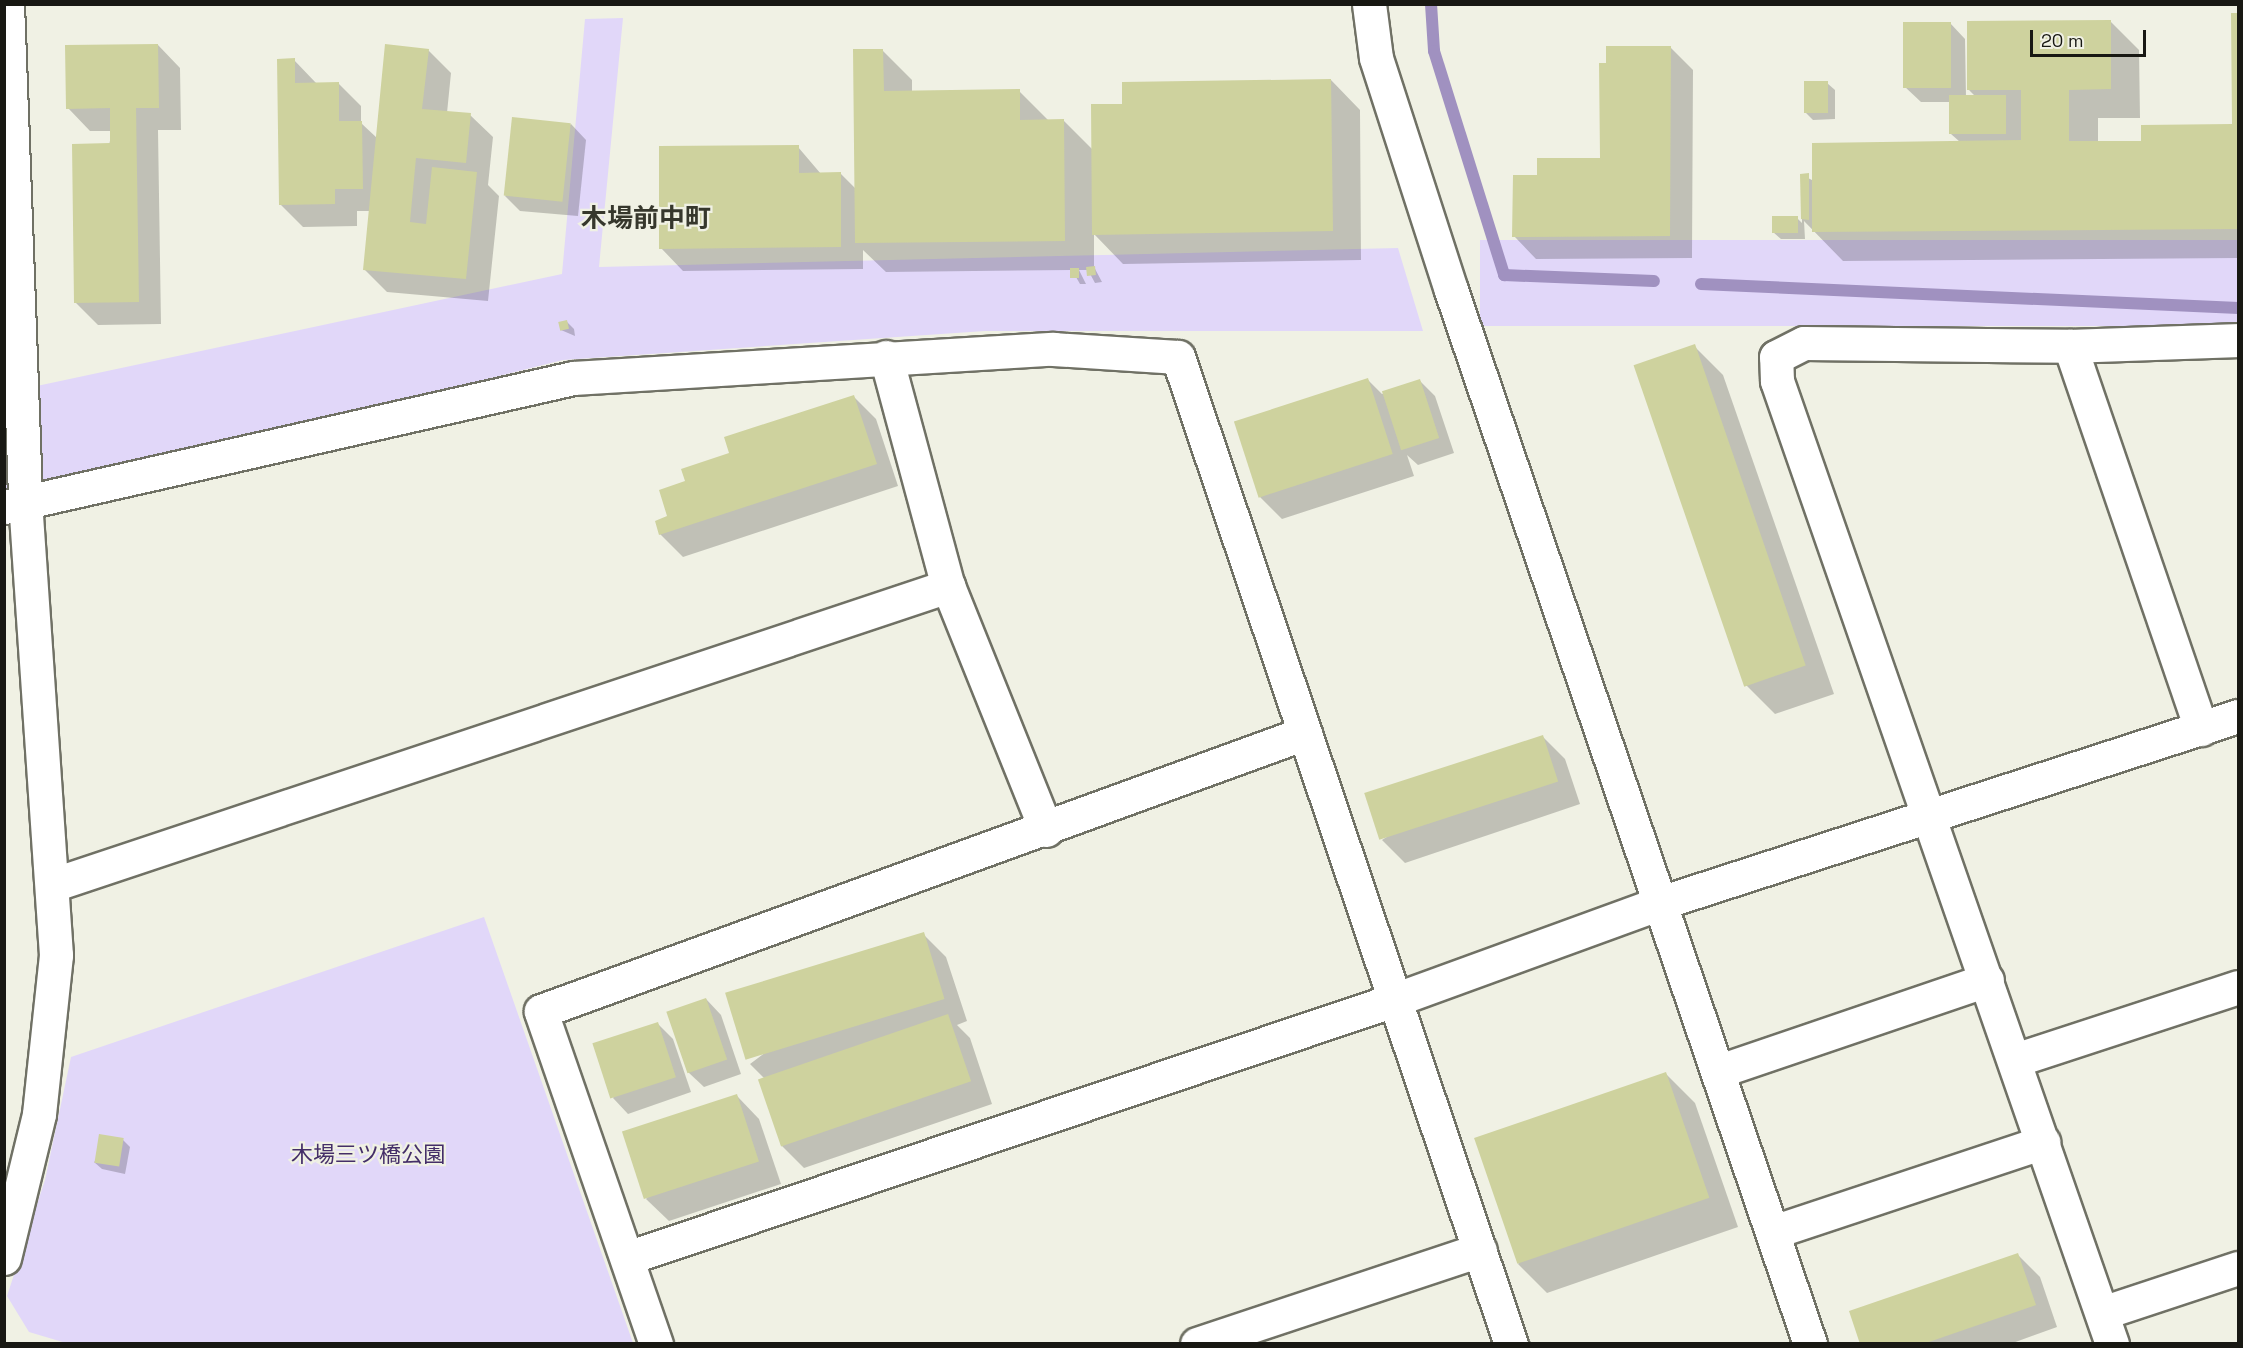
<!DOCTYPE html>
<meta charset="utf-8">
<style>
body{margin:0}
#map{position:relative;width:2243px;height:1348px;overflow:hidden;background:#f0f1e4;font-family:"Space Grotesk","Noto Sans JP",sans-serif}
div>[style]{position:absolute}
.green>*{inset:0;background:#e1d7f9;transform-origin:0 0}
.shadow>*{inset:0;background:#0003}
.stream>*{height:12px;margin:-6px;padding:0 6px;transform-origin:6px;border-radius:6px;background:#a091c0}
.building>*{inset:0;background:#ced29e;transform-origin:0 0}
.roads{filter:drop-shadow(2px 0 #707165) drop-shadow(-2px 0 #707165) drop-shadow(0 2px #707165) drop-shadow(0 -2px #707165)}
.minor>*{height:33px;margin:-16.5px;padding:0 16.5px;transform-origin:16.5px;border-radius:16.5px;background:#fff}
.tertiary>*{height:33px;margin:-16.5px;padding:0 16.5px;transform-origin:16.5px;border-radius:16.5px;background:#fff}
span{translate:-50% -50%;white-space:nowrap;text-align:center;line-height:1.15;-webkit-text-stroke:4.5px #f0f1e4;paint-order:stroke}
.park-label{font-size:22px;color:#442e68}
.quarter-label{font-size:26px;color:#36372c;font-weight:700}
.frame{position:absolute;inset:0;border:6px solid #181813;pointer-events:none}
.scale{position:absolute;left:2030px;top:30px;width:116px;height:27px;box-sizing:border-box;border:3px solid #181813;border-top:0;padding-left:8px;font-size:18px;line-height:21px;white-space:nowrap;color:#181813;-webkit-text-stroke:4px #f0f1e4;paint-order:stroke}
</style>
<div id="map">
<div class="green">
<i style="clip-path:polygon(623px 18px,599px 267px,1398px 248px,1423px 331px,985px 331px,563px 360px,5px 499px,4px 393px,562px 274px,585px 19px)"></i>
<i style="left:2238px;top:240px;width:86px;height:758px;rotate:90deg"></i>
<i style="clip-path:polygon(484px 917px,633px 1343px,66px 1343px,29px 1332px,7px 1296px,45px 1180px,71px 1057px)"></i>
</div>
<div class="shadow">
<i style="clip-path:polygon(2233px 15px,2238px 15px,2238px 258px,1843px 261px,1804px 221px,1805px 239px,1781px 239px,1773px 232px,1797px 218px,1802px 223px,1802px 175px,1814px 181px,1960px 142px,1951px 134px,1951px 102px,1921px 102px,1905px 87px,1950px 23px,1965px 39px,1966px 97px,1976px 97px,1969px 90px,2110px 21px,2139px 50px,2140px 118px,2098px 118px,2098px 142px,2142px 142px,2233px 125px)"></i>
<i style="clip-path:polygon(158px 45px,180px 68px,181px 130px,158px 130px,161px 324px,98px 325px,76px 303px,112px 131px,90px 131px,68px 108px)"></i>
<i style="clip-path:polygon(1670px 47px,1693px 70px,1692px 258px,1536px 259px,1514px 236px,1538px 176px,1601px 160px)"></i>
<i style="clip-path:polygon(428px 50px,451px 73px,447px 113px,470px 115px,493px 137px,488px 185px,499px 196px,488px 301px,387px 292px,364px 269px,370px 211px,357px 211px,357px 226px,303px 227px,281px 205px,294px 60px,317px 84px,338px 83px,361px 106px,361px 123px,377px 138px)"></i>
<i style="clip-path:polygon(883px 51px,912px 80px,912px 92px,1019px 91px,1048px 120px,1064px 121px,1093px 150px,1123px 106px,1331px 80px,1360px 110px,1361px 260px,1123px 264px,1094px 234px,1094px 267px,1102px 282px,1095px 283px,1088px 270px,1079px 270px,1086px 284px,1080px 284px,1072px 270px,886px 272px,863px 250px,863px 269px,683px 271px,661px 248px,798px 147px,821px 174px,841px 174px,856px 189px)"></i>
<i style="clip-path:polygon(1827px 83px,1835px 90px,1835px 119px,1813px 120px,1805px 112px)"></i>
<i style="clip-path:polygon(571px 124px,586px 140px,578px 216px,520px 211px,505px 196px)"></i>
<i style="clip-path:polygon(567px 322px,574px 329px,575px 336px,561px 330px)"></i>
<i style="clip-path:polygon(1694px 346px,1723px 375px,1834px 694px,1775px 714px,1746px 685px)"></i>
<i style="clip-path:polygon(1368px 380px,1382px 394px,1420px 381px,1435px 396px,1454px 453px,1418px 465px,1407px 455px,1414px 476px,1282px 519px,1260px 497px,1236px 423px)"></i>
<i style="clip-path:polygon(854px 397px,876px 419px,898px 486px,683px 557px,660px 534px,669px 517px,731px 454px)"></i>
<i style="clip-path:polygon(1542px 736px,1565px 759px,1580px 804px,1405px 863px,1382px 840px)"></i>
<i style="clip-path:polygon(923px 934px,946px 957px,967px 1021px,957px 1025px,970px 1038px,992px 1104px,804px 1168px,781px 1145px,764px 1078px,750px 1064px)"></i>
<i style="clip-path:polygon(706px 999px,721px 1015px,741px 1074px,704px 1087px,688px 1072px)"></i>
<i style="clip-path:polygon(658px 1024px,673px 1039px,691px 1092px,628px 1114px,613px 1098px)"></i>
<i style="clip-path:polygon(1666px 1074px,1695px 1103px,1738px 1227px,1547px 1293px,1518px 1264px)"></i>
<i style="clip-path:polygon(737px 1096px,759px 1119px,781px 1184px,669px 1221px,646px 1199px)"></i>
<i style="clip-path:polygon(123px 1140px,130px 1147px,125px 1174px,102px 1169px,94px 1162px)"></i>
<i style="clip-path:polygon(2018px 1255px,2040px 1277px,2057px 1327px,2010px 1344px,1862px 1344px)"></i>
</div>
<div class="stream">
<i style="left:1431px;top:4px;width:47px;rotate:86.3deg"></i>
<i style="left:1434px;top:51px;width:235px;rotate:72.6deg"></i>
<i style="left:1504px;top:275px;width:150px;rotate:2.3deg"></i>
<i style="left:1701px;top:284px;width:538px;rotate:2.56deg"></i>
</div>
<div class="building">
<i style="clip-path:polygon(2231px 13px,2238px 13px,2238px 229px,1812px 232px,1812px 143px,2021px 140px,2021px 90px,1967px 90px,1967px 21px,2111px 20px,2111px 89px,2069px 90px,2069px 141px,2141px 141px,2141px 125px,2232px 124px)"></i>
<i style="left:1903px;top:22px;width:48px;height:66px"></i>
<i style="clip-path:polygon(158px 44px,159px 108px,136px 108px,139px 302px,74px 303px,72px 144px,110px 143px,110px 108px,66px 109px,65px 45px)"></i>
<i style="clip-path:polygon(385px 44px,429px 49px,422px 109px,471px 113px,466px 163px,416px 158px,410px 222px,426px 224px,432px 167px,477px 172px,466px 279px,363px 270px)"></i>
<i style="clip-path:polygon(1606px 46px,1671px 46px,1670px 236px,1512px 237px,1513px 175px,1537px 175px,1537px 158px,1600px 158px,1599px 63px,1606px 63px)"></i>
<i style="clip-path:polygon(853px 49px,883px 49px,884px 91px,1020px 89px,1020px 120px,1064px 119px,1065px 241px,855px 243px)"></i>
<i style="clip-path:polygon(295px 58px,295px 83px,339px 82px,339px 121px,362px 121px,363px 189px,335px 189px,335px 204px,279px 205px,277px 59px)"></i>
<i style="clip-path:polygon(1331px 79px,1333px 231px,1092px 235px,1091px 104px,1122px 104px,1122px 82px)"></i>
<i style="left:1804px;top:81px;width:24px;height:32px"></i>
<i style="left:2006px;top:95px;width:39px;height:57px;rotate:90deg"></i>
<i style="left:512px;top:117px;width:59px;height:79px;rotate:6deg"></i>
<i style="clip-path:polygon(799px 145px,799px 173px,841px 172px,841px 247px,659px 249px,659px 146px)"></i>
<i style="clip-path:polygon(1809px 173px,1809px 220px,1801px 219px,1800px 174px)"></i>
<i style="left:1772px;top:216px;width:26px;height:17px"></i>
<i style="left:1095px;top:266px;width:9px;height:9px;rotate:84deg"></i>
<i style="left:1070px;top:268px;width:9px;height:10px"></i>
<i style="left:567px;top:320px;width:9px;height:9px;rotate:77deg"></i>
<i style="left:1695px;top:344px;width:340px;height:65px;rotate:71deg"></i>
<i style="left:1368px;top:378px;width:80px;height:141px;rotate:72deg"></i>
<i style="left:1420px;top:379px;width:62px;height:40px;rotate:72deg"></i>
<i style="clip-path:polygon(854px 395px,877px 464px,659px 535px,655px 521px,667px 516px,659px 490px,685px 481px,681px 469px,729px 453px,724px 437px)"></i>
<i style="left:1543px;top:735px;width:49px;height:188px;rotate:72deg"></i>
<i style="left:924px;top:932px;width:70px;height:208px;rotate:73deg"></i>
<i style="left:706px;top:998px;width:65px;height:42px;rotate:71deg"></i>
<i style="left:948px;top:1014px;width:71px;height:201px;rotate:71deg"></i>
<i style="left:658px;top:1022px;width:58px;height:69px;rotate:72deg"></i>
<i style="left:1666px;top:1072px;width:133px;height:203px;rotate:71deg"></i>
<i style="left:737px;top:1094px;width:71px;height:121px;rotate:72deg"></i>
<i style="left:99px;top:1134px;width:25px;height:29px;rotate:9deg"></i>
<i style="clip-path:polygon(2018px 1253px,2036px 1305px,1923px 1344px,1860px 1344px,1849px 1311px)"></i>
</div>
<div class="roads">
<div class="minor">
<i style="left:2070px;top:346px;width:405px;rotate:71.1deg"></i>
<i style="left:886px;top:357px;width:237px;rotate:74.9deg"></i>
<i style="left:948px;top:586px;width:263px;rotate:68.1deg"></i>
<i style="left:4px;top:507px;width:583px;rotate:-12.77deg"></i>
<i style="left:573px;top:378px;width:481px;rotate:-3.5deg"></i>
<i style="left:1053px;top:349px;width:125px;rotate:3.7deg"></i>
<i style="left:1178px;top:357px;width:1042px;rotate:71.36deg"></i>
<i style="left:52px;top:885px;width:945px;rotate:-18.45deg"></i>
<i style="left:2015px;top:1060px;width:235px;rotate:-18.1deg"></i>
<i style="left:1719px;top:1071px;width:283px;rotate:-18.8deg"></i>
<i style="left:1773px;top:1232px;width:285px;rotate:-18.4deg"></i>
<i style="left:4px;top:1258px;width:148px;rotate:-76.3deg"></i>
<i style="left:39px;top:1114px;width:160px;rotate:-83.9deg"></i>
<i style="left:56px;top:955px;width:455px;rotate:-93.9deg"></i>
<i style="left:627px;top:1258px;width:806px;rotate:-18.59deg"></i>
<i style="left:1391px;top:1001px;width:289px;rotate:-20deg"></i>
<i style="left:1663px;top:902px;width:604px;rotate:-17.93deg"></i>
<i style="left:2102px;top:1313px;width:143px;rotate:-18.3deg"></i>
<i style="left:656px;top:1344px;width:352px;rotate:-109.1deg"></i>
<i style="left:541px;top:1011px;width:813px;rotate:-20deg"></i>
<i style="left:1197px;top:1344px;width:298px;rotate:-18.4deg"></i>
<i style="left:2112px;top:1344px;width:1020px;rotate:-109.18deg"></i>
<i style="left:1777px;top:381px;width:24px;rotate:-92deg"></i>
<i style="left:1776px;top:357px;width:31px;rotate:-27deg"></i>
<i style="left:1804px;top:343px;width:266px;rotate:0.6deg"></i>
<i style="left:2070px;top:346px;width:168px;rotate:-2deg"></i>
</div>
<div class="tertiary">
<i style="left:7px;top:4px;width:497px;rotate:87.9deg"></i>
<i style="left:1369px;top:4px;width:54px;rotate:82.6deg"></i>
<i style="left:1376px;top:58px;width:244px;rotate:72.1deg"></i>
<i style="left:1451px;top:290px;width:1113px;rotate:71.19deg"></i>
</div>
</div>
<div class="park-label">
<span style="left:368px;top:1155px">木場三ツ橋公園</span>
</div>
<div class="quarter-label">
<span style="left:646px;top:219px">木場前中町</span>
</div>
<div class="frame"></div>
<div class="scale">20 m</div>
</div>
